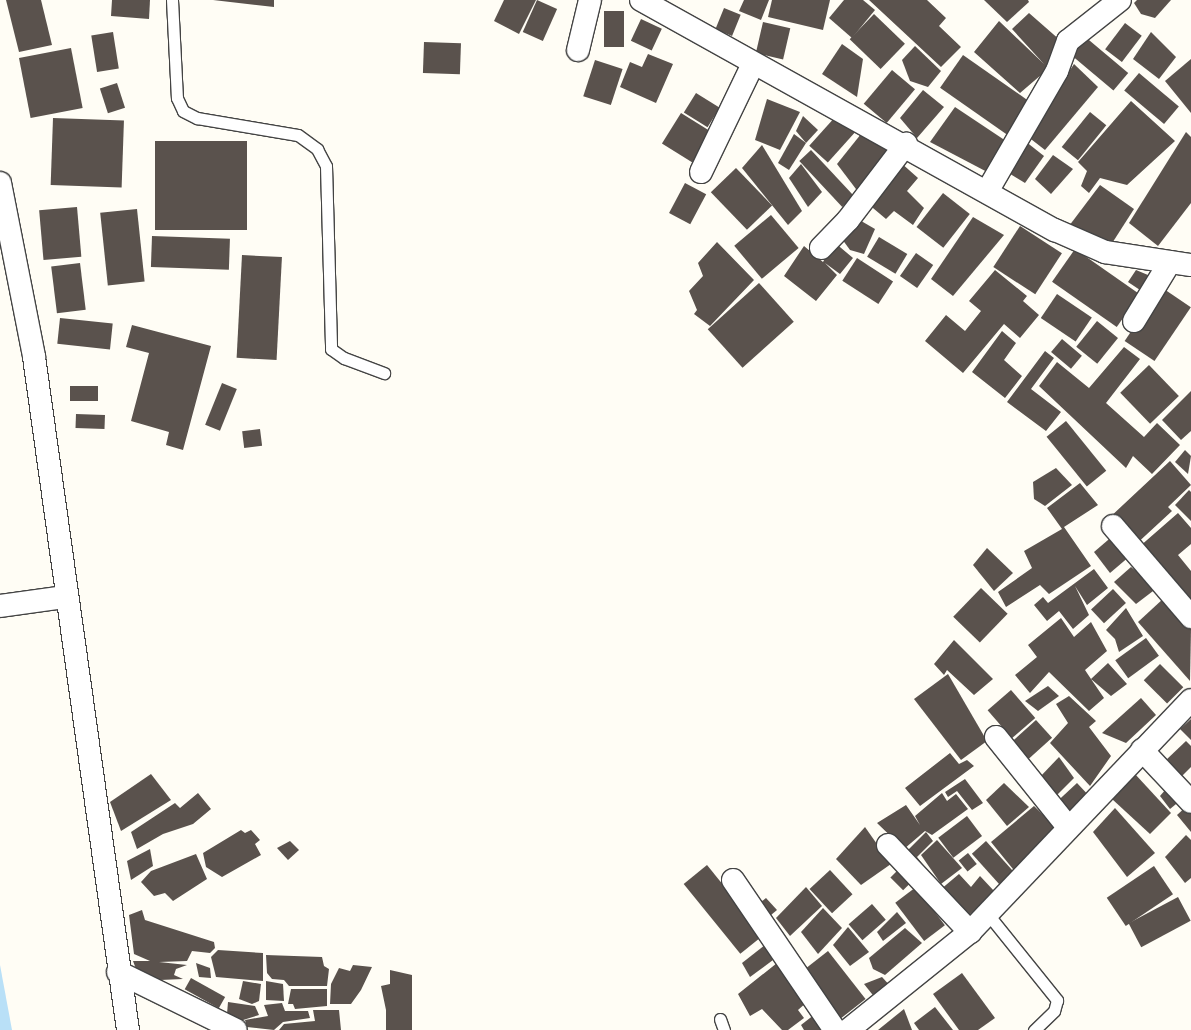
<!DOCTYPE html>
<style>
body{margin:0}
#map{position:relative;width:1191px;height:1030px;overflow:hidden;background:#fffdf5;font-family:"Times New Roman",serif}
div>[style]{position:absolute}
.water>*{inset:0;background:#b9e0f7}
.building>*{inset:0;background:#5a524d;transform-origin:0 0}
.roads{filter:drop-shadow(1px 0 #444) drop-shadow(-1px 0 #444) drop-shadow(0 1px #444) drop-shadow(0 -1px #444)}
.lane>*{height:11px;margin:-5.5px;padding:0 5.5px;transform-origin:5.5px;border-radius:5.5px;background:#fff}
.street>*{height:22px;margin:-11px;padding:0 11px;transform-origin:11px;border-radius:11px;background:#fff}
span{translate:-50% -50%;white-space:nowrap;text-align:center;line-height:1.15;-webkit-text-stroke:4px #fff;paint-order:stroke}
</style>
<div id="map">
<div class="water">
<i style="clip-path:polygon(0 965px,12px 1030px,0 1030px)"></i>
</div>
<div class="building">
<i style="clip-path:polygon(6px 0,41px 0,52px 45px,19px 52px)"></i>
<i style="clip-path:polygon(112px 0,150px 0,149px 19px,111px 16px)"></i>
<i style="clip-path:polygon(213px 0,274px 0,274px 7px)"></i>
<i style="clip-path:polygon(504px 0,536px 0,519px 34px,494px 21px)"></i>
<i style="left:537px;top:0;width:22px;height:35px;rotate:24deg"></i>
<i style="clip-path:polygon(744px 0,769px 0,761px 20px,739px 11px)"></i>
<i style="clip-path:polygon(772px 0,830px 0,823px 30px,768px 17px)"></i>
<i style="clip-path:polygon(844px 0,863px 0,875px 10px,852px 38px,829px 18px)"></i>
<i style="clip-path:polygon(869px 0,927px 0,946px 18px,939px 26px,961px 47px,941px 67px)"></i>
<i style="clip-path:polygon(984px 0,1028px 0,1029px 2px,1007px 22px)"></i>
<i style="clip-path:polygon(1137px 0,1171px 0,1155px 18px,1141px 14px,1134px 3px)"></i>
<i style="left:724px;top:8px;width:18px;height:23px;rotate:22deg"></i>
<i style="left:624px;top:11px;width:36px;height:20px;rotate:90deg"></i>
<i style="clip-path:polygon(1029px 13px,1061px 41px,1048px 69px,1020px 93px,974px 52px,999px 21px,1044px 64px,1012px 29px)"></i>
<i style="left:874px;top:14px;width:43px;height:35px;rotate:44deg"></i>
<i style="left:641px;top:19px;width:23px;height:24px;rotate:25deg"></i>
<i style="left:763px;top:22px;width:28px;height:32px;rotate:13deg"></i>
<i style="left:1125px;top:23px;width:21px;height:33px;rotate:37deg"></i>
<i style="left:113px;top:32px;width:37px;height:22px;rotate:81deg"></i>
<i style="clip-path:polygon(1151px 32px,1176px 57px,1159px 79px,1133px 59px)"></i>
<i style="left:1083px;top:35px;width:59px;height:23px;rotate:40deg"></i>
<i style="left:424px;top:42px;width:37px;height:31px;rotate:2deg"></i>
<i style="clip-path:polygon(842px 44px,863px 59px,857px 97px,822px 74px)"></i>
<i style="clip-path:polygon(915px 46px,941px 71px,928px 87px,910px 81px,902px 60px)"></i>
<i style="left:71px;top:48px;width:61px;height:53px;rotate:79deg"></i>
<i style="clip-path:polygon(648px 54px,673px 64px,656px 103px,620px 87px,630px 62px,642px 67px)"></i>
<i style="left:963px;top:55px;width:85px;height:40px;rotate:35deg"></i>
<i style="clip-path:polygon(1191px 59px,1191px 113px,1165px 81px)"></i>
<i style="left:595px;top:60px;width:29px;height:38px;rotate:18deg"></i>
<i style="clip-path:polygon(1074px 64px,1098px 87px,1045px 150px,1027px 136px)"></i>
<i style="left:892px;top:70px;width:30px;height:44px;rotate:40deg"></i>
<i style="left:1139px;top:73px;width:52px;height:23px;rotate:40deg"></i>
<i style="left:117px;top:83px;width:26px;height:18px;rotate:72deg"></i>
<i style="clip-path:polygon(923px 90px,944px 107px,917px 138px,900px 118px)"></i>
<i style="left:696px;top:93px;width:28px;height:23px;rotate:32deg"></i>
<i style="clip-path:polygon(767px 99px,800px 112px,780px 150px,755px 140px)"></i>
<i style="clip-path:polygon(1131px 101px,1175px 141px,1127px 185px,1100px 178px,1089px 193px,1081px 186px,1087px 171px,1078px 162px)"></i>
<i style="clip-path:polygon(955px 107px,1006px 141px,991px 174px,930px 142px)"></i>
<i style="left:1090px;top:112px;width:21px;height:45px;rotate:39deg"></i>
<i style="left:681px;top:113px;width:36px;height:36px;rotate:32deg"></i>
<i style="clip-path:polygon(803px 116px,818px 130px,806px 143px,796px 131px)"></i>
<i style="left:836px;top:116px;width:25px;height:40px;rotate:42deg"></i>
<i style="left:53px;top:118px;width:71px;height:67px;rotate:2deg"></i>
<i style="clip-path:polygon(865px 129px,894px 152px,859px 193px,837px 164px)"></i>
<i style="clip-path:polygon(1186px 132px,1191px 137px,1191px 203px,1158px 246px,1129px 223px)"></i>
<i style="clip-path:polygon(794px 134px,806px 143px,789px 170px,778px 163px)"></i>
<i style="left:155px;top:141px;width:92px;height:89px"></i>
<i style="clip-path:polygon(1025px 141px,1044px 156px,1025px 183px,1007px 172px)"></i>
<i style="clip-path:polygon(762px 145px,802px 211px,788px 225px,742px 168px)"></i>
<i style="left:811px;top:150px;width:63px;height:16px;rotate:47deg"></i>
<i style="clip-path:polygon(1053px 155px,1073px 169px,1051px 194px,1035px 179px)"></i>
<i style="clip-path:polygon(900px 162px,918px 178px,907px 191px,924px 208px,913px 225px,894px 211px,886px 219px,867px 203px)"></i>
<i style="clip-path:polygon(801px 164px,822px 192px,808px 207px,789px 178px)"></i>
<i style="left:736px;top:168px;width:52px;height:35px;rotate:46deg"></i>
<i style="left:685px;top:183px;width:24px;height:34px;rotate:28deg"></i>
<i style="clip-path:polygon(1100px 185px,1134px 209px,1109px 248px,1069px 226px)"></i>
<i style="left:943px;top:193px;width:34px;height:43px;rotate:38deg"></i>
<i style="left:77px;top:207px;width:50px;height:38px;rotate:85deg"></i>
<i style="left:137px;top:209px;width:73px;height:37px;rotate:84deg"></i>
<i style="left:771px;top:215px;width:43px;height:48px;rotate:50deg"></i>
<i style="clip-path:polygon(973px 217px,1004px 235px,953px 296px,931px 279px)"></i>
<i style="clip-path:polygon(856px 218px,875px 229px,864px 254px,850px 250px,842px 239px)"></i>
<i style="left:1020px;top:226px;width:50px;height:49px;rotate:33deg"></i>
<i style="left:152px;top:236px;width:78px;height:31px;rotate:2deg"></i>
<i style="left:879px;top:237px;width:33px;height:23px;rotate:31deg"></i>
<i style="clip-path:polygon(717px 242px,754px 280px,710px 326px,694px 314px,697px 310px,689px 291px,703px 276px,698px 263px)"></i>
<i style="clip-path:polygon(834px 242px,853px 258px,840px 274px,825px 263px,837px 275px,816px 301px,784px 276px,804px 246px,823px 262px)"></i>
<i style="left:1075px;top:249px;width:79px;height:40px;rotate:35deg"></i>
<i style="left:916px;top:253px;width:21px;height:28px;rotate:35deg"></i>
<i style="left:242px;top:255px;width:40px;height:103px;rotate:3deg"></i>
<i style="left:857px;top:258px;width:43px;height:27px;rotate:33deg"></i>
<i style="left:80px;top:263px;width:47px;height:29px;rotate:83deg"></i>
<i style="clip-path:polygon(995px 270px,1027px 296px,1023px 301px,1039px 315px,1020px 338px,1004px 324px,963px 373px,925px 341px,946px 315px,965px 331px,981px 311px,969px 301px)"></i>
<i style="clip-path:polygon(1136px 270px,1148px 275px,1153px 270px,1146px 294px,1128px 282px)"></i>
<i style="left:759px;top:283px;width:52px;height:69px;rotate:48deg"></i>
<i style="left:1161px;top:287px;width:36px;height:65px;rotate:34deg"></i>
<i style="left:1057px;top:294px;width:42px;height:29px;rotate:34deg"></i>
<i style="left:60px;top:318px;width:53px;height:26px;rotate:6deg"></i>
<i style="left:1097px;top:321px;width:27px;height:33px;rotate:39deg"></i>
<i style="clip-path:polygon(132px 325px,211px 346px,183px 450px,166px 445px,169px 432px,131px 421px,149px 353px,126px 347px)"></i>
<i style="clip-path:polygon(1002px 331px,1016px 343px,1004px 360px,1022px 376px,1005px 398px,972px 372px)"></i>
<i style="left:1062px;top:339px;width:26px;height:17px;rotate:40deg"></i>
<i style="clip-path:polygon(1124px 347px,1140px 359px,1106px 403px,1144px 437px,1157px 423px,1180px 445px,1152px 474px,1133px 456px,1126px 468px,1039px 386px,1057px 362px,1089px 388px)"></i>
<i style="clip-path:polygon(1045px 351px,1054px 358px,1031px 389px,1061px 412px,1046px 431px,1007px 402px)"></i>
<i style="left:1149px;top:365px;width:43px;height:40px;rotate:46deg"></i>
<i style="left:222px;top:383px;width:16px;height:45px;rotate:22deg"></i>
<i style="left:70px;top:386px;width:28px;height:15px"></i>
<i style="clip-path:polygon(1191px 391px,1191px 431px,1181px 440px,1162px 420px)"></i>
<i style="left:76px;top:414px;width:29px;height:14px;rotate:2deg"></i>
<i style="left:1066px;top:421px;width:64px;height:25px;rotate:51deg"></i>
<i style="left:260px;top:429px;width:17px;height:18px;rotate:83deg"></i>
<i style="clip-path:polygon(1185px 450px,1191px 456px,1188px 474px,1175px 462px)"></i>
<i style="clip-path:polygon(1170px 461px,1191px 485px,1168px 507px,1172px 511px,1133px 547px,1108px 519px)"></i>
<i style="clip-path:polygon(1056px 468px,1072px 485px,1045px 506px,1034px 499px,1033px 482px)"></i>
<i style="clip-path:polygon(1080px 483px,1098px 505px,1064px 527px,1091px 566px,1049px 594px,1040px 585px,1006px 607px,998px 592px,1032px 568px,1024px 551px,1062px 529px,1047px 508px)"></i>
<i style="clip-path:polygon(1189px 490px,1191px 492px,1191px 521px,1175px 505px)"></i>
<i style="clip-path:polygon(1178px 513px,1191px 528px,1191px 544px,1178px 555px,1191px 571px,1191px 606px,1139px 547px)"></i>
<i style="clip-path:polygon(1115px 534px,1130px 556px,1110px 573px,1094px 552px)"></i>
<i style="clip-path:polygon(987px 548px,1013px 573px,994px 591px,973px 565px)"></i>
<i style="clip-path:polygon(1131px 567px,1157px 588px,1136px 604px,1114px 582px)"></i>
<i style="clip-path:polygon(1094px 569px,1108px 588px,1087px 605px,1075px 586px,1089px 615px,1073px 629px,1059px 611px,1047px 621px,1034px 605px,1043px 597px,1048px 603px)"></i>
<i style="left:981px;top:588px;width:37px;height:40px;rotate:44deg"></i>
<i style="left:1113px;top:589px;width:19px;height:30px;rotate:47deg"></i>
<i style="clip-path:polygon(1164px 598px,1191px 629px,1190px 681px,1138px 622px)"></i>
<i style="clip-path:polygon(1126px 608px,1143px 636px,1119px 652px,1115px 639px,1106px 630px)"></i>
<i style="clip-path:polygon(1061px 618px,1074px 637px,1091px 622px,1107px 651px,1085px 670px,1091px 679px,1108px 663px,1127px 684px,1111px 696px,1091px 679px,1104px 698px,1089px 711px,1049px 672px,1030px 693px,1015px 675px,1037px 657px,1028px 645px)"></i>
<i style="left:1146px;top:638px;width:22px;height:38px;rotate:54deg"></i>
<i style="clip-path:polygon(954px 640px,993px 679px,974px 695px,947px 670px,944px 675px,934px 664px)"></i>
<i style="left:1160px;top:664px;width:33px;height:23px;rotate:45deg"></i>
<i style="clip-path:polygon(948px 674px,987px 741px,961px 760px,914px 699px)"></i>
<i style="clip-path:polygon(1048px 686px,1059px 696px,1038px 711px,1025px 701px)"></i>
<i style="left:1011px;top:690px;width:37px;height:31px;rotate:49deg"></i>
<i style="clip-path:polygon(1069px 696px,1096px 721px,1089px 727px,1111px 756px,1090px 786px,1050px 743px,1068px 723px,1056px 704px)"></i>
<i style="clip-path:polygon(1141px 698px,1156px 715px,1126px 743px,1102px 733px)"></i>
<i style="clip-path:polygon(1191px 719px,1191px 740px,1180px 729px)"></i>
<i style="left:1036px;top:720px;width:24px;height:35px;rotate:48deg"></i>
<i style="clip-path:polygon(1186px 741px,1191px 746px,1191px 767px,1181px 777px,1165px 761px)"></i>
<i style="clip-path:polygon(950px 753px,959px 764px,967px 760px,974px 766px,920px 806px,905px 788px)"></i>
<i style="clip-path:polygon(1059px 757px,1074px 778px,1057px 795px,1039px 778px)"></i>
<i style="clip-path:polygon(151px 774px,171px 800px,121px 831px,110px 802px)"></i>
<i style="clip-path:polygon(1135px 774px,1171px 813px,1150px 834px,1112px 799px)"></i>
<i style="clip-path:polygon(965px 779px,983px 803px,972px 810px,957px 791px,948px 797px,945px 792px)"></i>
<i style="clip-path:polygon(1004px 783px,1029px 807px,1007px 826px,986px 800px)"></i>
<i style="left:1077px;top:783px;width:22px;height:25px;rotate:47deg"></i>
<i style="clip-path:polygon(1166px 789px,1181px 800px,1170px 809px,1160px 796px)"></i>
<i style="clip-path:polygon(198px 793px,211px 809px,193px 824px,163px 834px,137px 849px,131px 832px,175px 803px,180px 808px)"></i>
<i style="clip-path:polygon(942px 793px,947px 801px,956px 794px,968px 809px,932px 835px,925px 831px,904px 849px,877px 823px,906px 805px,920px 825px,915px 816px)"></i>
<i style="clip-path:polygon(1188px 805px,1191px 809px,1191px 832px,1177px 815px)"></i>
<i style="clip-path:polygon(1034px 806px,1060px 831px,1017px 874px,991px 842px)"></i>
<i style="clip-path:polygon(1115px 808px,1155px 853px,1127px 877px,1093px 832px)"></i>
<i style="left:967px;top:816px;width:25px;height:36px;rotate:53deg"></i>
<i style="clip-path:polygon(865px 827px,891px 864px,861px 885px,836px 859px)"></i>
<i style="clip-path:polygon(241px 830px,245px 833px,251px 830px,260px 840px,255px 844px,261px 855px,222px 877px,206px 867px,203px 853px)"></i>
<i style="clip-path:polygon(926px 832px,933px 841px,917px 857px,935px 880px,902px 856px)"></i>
<i style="clip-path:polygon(1186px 835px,1191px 840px,1191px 878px,1185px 883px,1165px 857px)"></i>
<i style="clip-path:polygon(937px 840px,962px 868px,941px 884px,921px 855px)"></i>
<i style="clip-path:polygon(290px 841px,299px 850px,288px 860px,277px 848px)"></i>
<i style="left:986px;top:841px;width:47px;height:19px;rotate:48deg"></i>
<i style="clip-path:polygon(150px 849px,153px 866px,131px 880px,127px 861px)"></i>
<i style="left:968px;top:853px;width:14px;height:12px;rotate:51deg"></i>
<i style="clip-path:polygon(196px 854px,207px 879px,173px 901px,165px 893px,154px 896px,141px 882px,151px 871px)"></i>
<i style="left:707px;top:865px;width:90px;height:30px;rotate:51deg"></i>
<i style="left:1154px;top:866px;width:34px;height:57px;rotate:56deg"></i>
<i style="left:901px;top:867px;width:18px;height:15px;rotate:45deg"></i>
<i style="left:830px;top:870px;width:33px;height:28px;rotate:47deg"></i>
<i style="clip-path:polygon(959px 874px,971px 887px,980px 876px,995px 892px,966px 918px,940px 890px)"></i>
<i style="clip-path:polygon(806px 887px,822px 906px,790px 936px,776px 918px)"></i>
<i style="left:916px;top:887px;width:48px;height:26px;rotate:53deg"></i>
<i style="left:1178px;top:897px;width:27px;height:56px;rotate:62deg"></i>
<i style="clip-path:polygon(766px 898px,777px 910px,765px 920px,756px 906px)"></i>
<i style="left:872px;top:904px;width:21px;height:31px;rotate:49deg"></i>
<i style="clip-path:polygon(823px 908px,842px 928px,818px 954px,801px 932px)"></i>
<i style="clip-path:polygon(142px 910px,145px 920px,214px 942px,215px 948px,210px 953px,192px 951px,187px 961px,159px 962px,187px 965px,176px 969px,174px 975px,183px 979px,160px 980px,136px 969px,133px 961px,150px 961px,134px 954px,129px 915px)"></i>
<i style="clip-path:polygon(897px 912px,906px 923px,883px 941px,877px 932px)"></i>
<i style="clip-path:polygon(848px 927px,869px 952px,850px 966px,833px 945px)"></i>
<i style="clip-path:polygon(905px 928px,922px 943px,885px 975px,873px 969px,869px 958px)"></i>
<i style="clip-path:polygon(765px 945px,773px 960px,750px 977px,742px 963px)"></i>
<i style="clip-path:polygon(218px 950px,263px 953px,263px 981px,216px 977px,211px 957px)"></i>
<i style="left:828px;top:951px;width:61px;height:32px;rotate:52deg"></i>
<i style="clip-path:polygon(266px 955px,322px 957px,324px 966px,329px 969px,327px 986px,289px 986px,284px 980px,272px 979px,267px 973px)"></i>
<i style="clip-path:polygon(196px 963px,210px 968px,211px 978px,199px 977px)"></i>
<i style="clip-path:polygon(777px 963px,807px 1002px,798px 1010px,804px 1018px,788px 1030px,782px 1030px,762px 1009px,750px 1016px,738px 994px)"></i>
<i style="clip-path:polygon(353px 965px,372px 967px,361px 990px,351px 1004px,330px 1004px,331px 984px,339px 968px,350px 971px)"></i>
<i style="clip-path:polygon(390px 970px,412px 975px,412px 1030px,386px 1030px,386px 1010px,381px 986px,390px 984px)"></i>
<i style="clip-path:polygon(962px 973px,995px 1018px,978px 1030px,959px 1030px,933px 994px)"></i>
<i style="clip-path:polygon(882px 977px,892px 988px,876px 999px,864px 984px)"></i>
<i style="left:191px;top:978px;width:39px;height:13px;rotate:29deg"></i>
<i style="clip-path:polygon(243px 981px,261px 984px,259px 1001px,252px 1004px,239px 999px)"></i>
<i style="clip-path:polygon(266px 981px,283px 984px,284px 1001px,266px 1000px)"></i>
<i style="clip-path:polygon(291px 989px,327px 989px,327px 1006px,295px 1009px,293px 1004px,288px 1004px)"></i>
<i style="clip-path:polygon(228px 1002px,255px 1006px,259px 1015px,240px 1021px,227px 1014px)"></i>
<i style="clip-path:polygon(282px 1003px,285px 1011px,308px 1011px,310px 1018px,283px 1022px,274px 1030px,247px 1027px,245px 1020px,268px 1016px,264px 1005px)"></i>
<i style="clip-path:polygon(935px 1007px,953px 1030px,919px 1030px,914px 1023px)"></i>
<i style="clip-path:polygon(904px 1009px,912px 1030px,878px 1030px)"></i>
<i style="clip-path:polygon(313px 1010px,339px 1010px,341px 1030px,279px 1030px,284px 1024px,315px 1021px)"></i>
<i style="clip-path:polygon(819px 1011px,830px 1030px,804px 1030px,801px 1025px)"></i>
</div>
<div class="roads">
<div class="lane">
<i style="left:172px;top:0;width:98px;rotate:87.1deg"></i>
<i style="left:177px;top:98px;width:14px;rotate:65deg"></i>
<i style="left:183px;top:111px;width:16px;rotate:27deg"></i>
<i style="left:197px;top:118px;width:102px;rotate:9.6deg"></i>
<i style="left:298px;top:135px;width:24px;rotate:36deg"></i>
<i style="left:317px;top:149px;width:19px;rotate:62deg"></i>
<i style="left:326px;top:166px;width:183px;rotate:88.4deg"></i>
<i style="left:331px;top:349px;width:16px;rotate:35deg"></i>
<i style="left:344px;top:358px;width:43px;rotate:20.6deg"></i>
<i style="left:987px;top:913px;width:112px;rotate:51.2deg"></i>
<i style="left:1057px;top:1000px;width:11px;rotate:105deg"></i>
<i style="left:1054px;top:1011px;width:28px;rotate:136deg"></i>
<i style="left:720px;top:1019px;width:12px;rotate:70deg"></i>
</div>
<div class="street">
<i style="left:641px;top:0;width:474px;rotate:29.1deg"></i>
<i style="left:1055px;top:230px;width:55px;rotate:23.7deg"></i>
<i style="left:1105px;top:252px;width:87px;rotate:8.6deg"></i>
<i style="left:578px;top:50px;width:51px;rotate:-76.5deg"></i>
<i style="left:701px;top:172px;width:120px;rotate:-64.3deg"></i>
<i style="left:0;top:183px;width:177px;rotate:78.9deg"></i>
<i style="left:34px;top:357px;width:680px;rotate:82.05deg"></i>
<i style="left:988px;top:190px;width:138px;rotate:-59.9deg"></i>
<i style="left:1057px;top:71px;width:32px;rotate:-70deg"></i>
<i style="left:1068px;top:41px;width:66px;rotate:-38.3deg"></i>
<i style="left:821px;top:248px;width:39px;rotate:-46deg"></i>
<i style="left:848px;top:220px;width:96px;rotate:-52.7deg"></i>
<i style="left:1134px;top:321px;width:69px;rotate:-58.6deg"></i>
<i style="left:1113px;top:526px;width:120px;rotate:49.4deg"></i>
<i style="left:0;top:606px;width:66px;rotate:-7.9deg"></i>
<i style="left:996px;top:737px;width:115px;rotate:51.3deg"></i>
<i style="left:1142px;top:750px;width:71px;rotate:46.7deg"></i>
<i style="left:888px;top:845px;width:120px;rotate:46.7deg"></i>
<i style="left:733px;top:880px;width:181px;rotate:55.8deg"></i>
<i style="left:118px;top:972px;width:131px;rotate:26.2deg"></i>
<i style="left:848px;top:1030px;width:156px;rotate:-38.8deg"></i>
<i style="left:970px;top:932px;width:320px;rotate:-46.4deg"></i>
</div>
</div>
</div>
